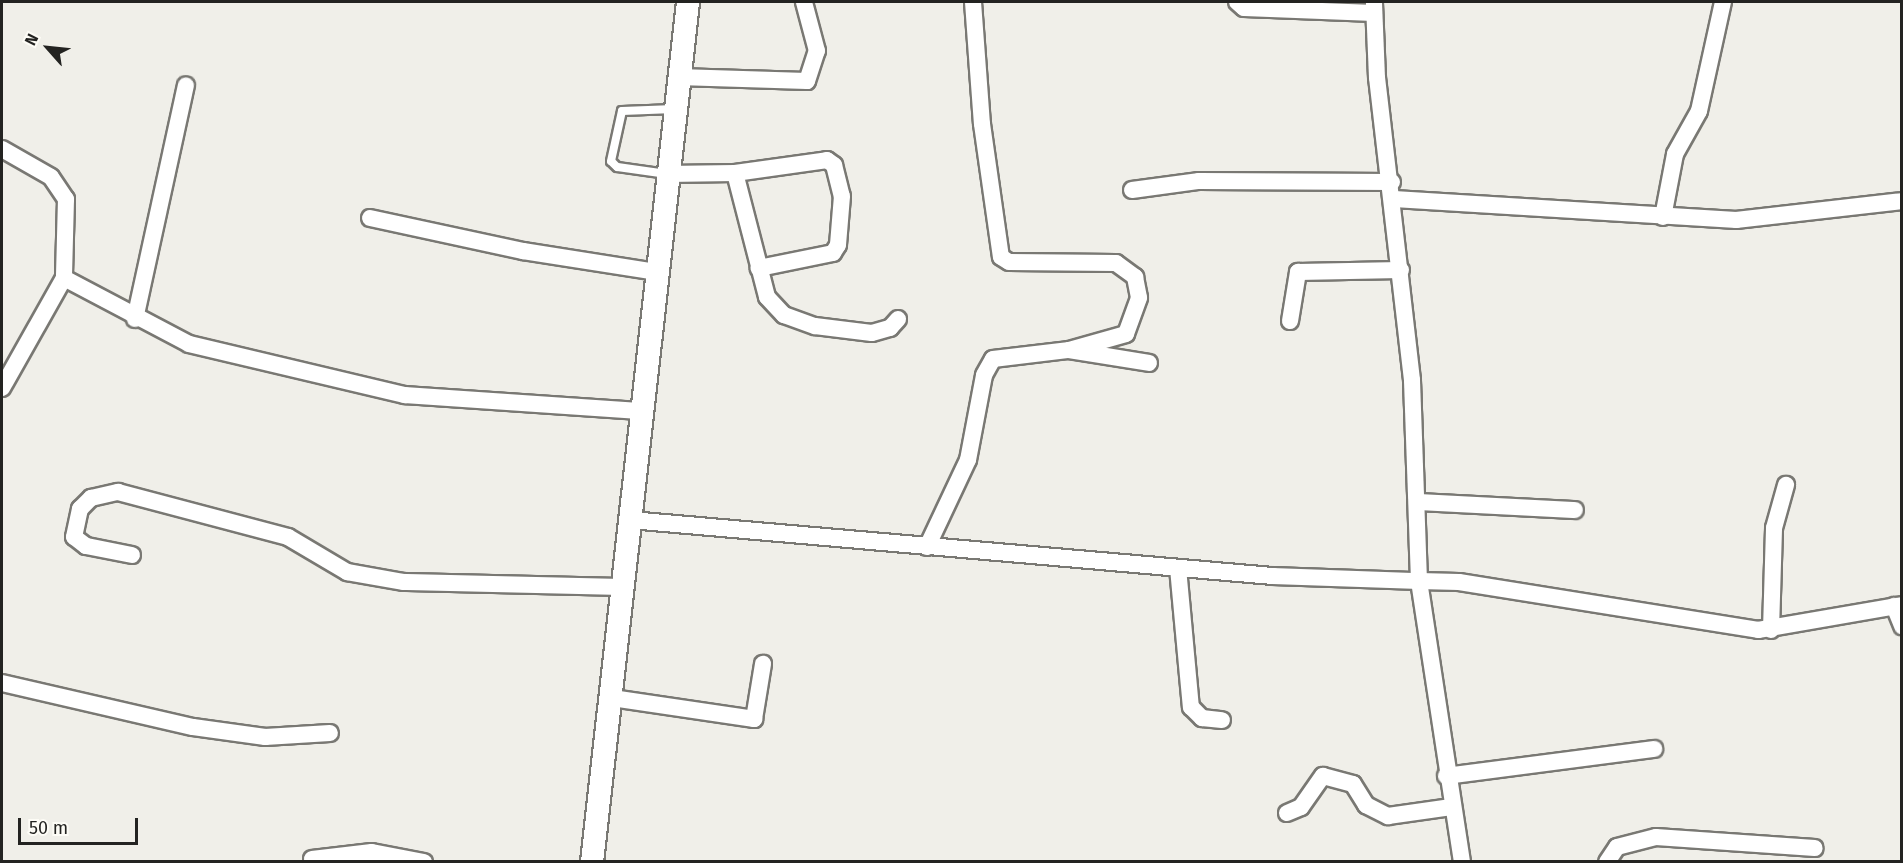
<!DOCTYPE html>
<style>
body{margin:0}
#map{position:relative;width:1903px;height:863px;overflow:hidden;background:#f0efe9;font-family:"Fira Sans",sans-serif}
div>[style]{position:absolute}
.roads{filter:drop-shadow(2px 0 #797873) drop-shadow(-2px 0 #797873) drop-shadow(0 2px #797873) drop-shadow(0 -2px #797873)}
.service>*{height:8px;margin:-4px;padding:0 4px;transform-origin:4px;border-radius:4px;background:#fff}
.minor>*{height:16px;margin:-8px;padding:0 8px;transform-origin:8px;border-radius:8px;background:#fff}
.secondary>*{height:22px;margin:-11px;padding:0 11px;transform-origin:11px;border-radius:11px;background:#fff}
span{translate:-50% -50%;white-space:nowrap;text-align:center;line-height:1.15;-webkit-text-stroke:4.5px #fdfcf6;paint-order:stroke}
.frame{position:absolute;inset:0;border:3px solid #232321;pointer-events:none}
.north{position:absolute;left:18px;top:18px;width:60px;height:60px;-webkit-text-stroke:4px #fdfcf6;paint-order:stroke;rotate:297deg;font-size:16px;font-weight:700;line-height:24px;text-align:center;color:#232321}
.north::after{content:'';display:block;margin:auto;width:21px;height:27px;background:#232321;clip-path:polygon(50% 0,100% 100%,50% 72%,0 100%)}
.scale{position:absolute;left:18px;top:818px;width:120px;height:27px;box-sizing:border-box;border:3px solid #232321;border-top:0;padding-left:8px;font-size:18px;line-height:21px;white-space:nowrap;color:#232321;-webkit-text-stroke:4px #fdfcf6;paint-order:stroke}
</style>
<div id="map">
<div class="roads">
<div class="service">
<i style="left:667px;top:174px;width:50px;rotate:-172deg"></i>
<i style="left:617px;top:167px;width:8px;rotate:-135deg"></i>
<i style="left:611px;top:161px;width:51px;rotate:-77.6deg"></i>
<i style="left:622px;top:111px;width:52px;rotate:-2.2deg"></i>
</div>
<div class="minor">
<i style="left:973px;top:2px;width:122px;rotate:85.8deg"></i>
<i style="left:982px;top:124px;width:134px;rotate:81.9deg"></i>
<i style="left:1001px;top:257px;width:9px;rotate:32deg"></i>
<i style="left:1009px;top:262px;width:107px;rotate:0.5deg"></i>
<i style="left:1116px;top:263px;width:24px;rotate:36deg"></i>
<i style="left:1135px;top:277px;width:21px;rotate:79deg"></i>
<i style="left:1139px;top:298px;width:38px;rotate:110deg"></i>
<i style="left:1126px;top:334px;width:59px;rotate:164.3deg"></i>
<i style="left:1237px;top:2px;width:9px;rotate:41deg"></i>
<i style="left:1244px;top:8px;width:130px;rotate:2.2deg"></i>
<i style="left:678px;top:77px;width:129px;rotate:1.8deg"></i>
<i style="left:807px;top:81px;width:32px;rotate:-72deg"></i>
<i style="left:817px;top:51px;width:51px;rotate:-104.9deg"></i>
<i style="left:2px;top:149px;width:56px;rotate:29.7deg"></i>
<i style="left:51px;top:177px;width:27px;rotate:56deg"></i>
<i style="left:66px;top:199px;width:79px;rotate:91.5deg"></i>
<i style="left:64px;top:278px;width:141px;rotate:27.8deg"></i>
<i style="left:189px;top:344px;width:222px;rotate:13.3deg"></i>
<i style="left:405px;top:395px;width:238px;rotate:3.9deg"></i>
<i style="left:735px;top:173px;width:93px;rotate:-8deg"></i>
<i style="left:827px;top:160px;width:9px;rotate:36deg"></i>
<i style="left:834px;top:165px;width:32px;rotate:76deg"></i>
<i style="left:842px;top:196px;width:49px;rotate:94.7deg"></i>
<i style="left:838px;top:245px;width:9px;rotate:122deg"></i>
<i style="left:833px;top:253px;width:76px;rotate:168.5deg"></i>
<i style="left:667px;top:174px;width:68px;rotate:-0.8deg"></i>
<i style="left:735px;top:173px;width:128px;rotate:75.5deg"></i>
<i style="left:767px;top:297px;width:25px;rotate:47deg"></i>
<i style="left:784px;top:315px;width:33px;rotate:20deg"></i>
<i style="left:815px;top:326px;width:57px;rotate:7deg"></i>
<i style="left:872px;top:333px;width:19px;rotate:-16deg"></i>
<i style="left:890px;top:328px;width:12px;rotate:-48deg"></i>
<i style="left:1132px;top:190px;width:68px;rotate:-7.7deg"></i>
<i style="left:1199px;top:181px;width:193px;rotate:0.3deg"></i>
<i style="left:1394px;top:199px;width:343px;rotate:3.5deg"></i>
<i style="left:1736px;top:220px;width:167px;rotate:-6.5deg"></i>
<i style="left:1663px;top:217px;width:64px;rotate:-79.2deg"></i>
<i style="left:1675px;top:154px;width:49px;rotate:-60.8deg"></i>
<i style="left:1699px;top:111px;width:112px;rotate:-77.6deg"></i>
<i style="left:370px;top:218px;width:157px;rotate:12.2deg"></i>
<i style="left:523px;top:251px;width:136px;rotate:8.9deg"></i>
<i style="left:135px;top:319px;width:239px;rotate:-77.7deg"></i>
<i style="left:1290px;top:321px;width:50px;rotate:-80.7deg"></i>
<i style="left:1298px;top:272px;width:103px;rotate:-1.1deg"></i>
<i style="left:2px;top:388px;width:126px;rotate:-60.6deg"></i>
<i style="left:1417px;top:502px;width:158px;rotate:2.9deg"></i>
<i style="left:630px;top:520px;width:645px;rotate:4.98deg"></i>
<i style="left:1273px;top:576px;width:146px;rotate:2deg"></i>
<i style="left:1419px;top:581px;width:201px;rotate:-92deg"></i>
<i style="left:1412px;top:380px;width:304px;rotate:-96.6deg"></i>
<i style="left:1377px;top:78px;width:76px;rotate:-92.3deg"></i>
<i style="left:927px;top:547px;width:96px;rotate:-64.8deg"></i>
<i style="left:968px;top:460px;width:86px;rotate:-79.3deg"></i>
<i style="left:984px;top:375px;width:18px;rotate:-61deg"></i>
<i style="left:993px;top:359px;width:77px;rotate:-6.8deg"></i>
<i style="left:1069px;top:350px;width:81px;rotate:9.2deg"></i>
<i style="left:132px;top:555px;width:47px;rotate:-168.9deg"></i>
<i style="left:86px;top:546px;width:15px;rotate:-143deg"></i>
<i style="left:74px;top:537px;width:29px;rotate:-78deg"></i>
<i style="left:80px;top:509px;width:16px;rotate:-45deg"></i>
<i style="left:91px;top:498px;width:28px;rotate:-13deg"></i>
<i style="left:118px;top:492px;width:176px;rotate:14.8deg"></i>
<i style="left:288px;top:537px;width:69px;rotate:30.7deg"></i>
<i style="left:347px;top:572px;width:58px;rotate:10deg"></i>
<i style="left:404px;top:582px;width:221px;rotate:1.3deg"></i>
<i style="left:1178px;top:568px;width:140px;rotate:84.7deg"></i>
<i style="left:1191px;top:707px;width:16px;rotate:45deg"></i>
<i style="left:1202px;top:718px;width:20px;rotate:6deg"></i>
<i style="left:1894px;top:606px;width:22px;rotate:68deg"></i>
<i style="left:1771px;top:630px;width:102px;rotate:-88.3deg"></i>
<i style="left:1774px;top:528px;width:45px;rotate:-74.4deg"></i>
<i style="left:2px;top:683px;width:196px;rotate:13deg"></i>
<i style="left:193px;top:727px;width:73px;rotate:7.9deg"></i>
<i style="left:265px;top:737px;width:65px;rotate:-3.5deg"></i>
<i style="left:612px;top:698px;width:144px;rotate:8.4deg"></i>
<i style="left:754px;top:719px;width:56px;rotate:-80.7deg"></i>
<i style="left:1446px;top:776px;width:210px;rotate:-7.4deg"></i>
<i style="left:1287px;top:813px;width:15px;rotate:-23deg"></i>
<i style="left:1301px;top:807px;width:38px;rotate:-55deg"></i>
<i style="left:1323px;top:776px;width:31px;rotate:15deg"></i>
<i style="left:1353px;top:784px;width:25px;rotate:58deg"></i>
<i style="left:1366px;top:805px;width:25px;rotate:27deg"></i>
<i style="left:1388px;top:816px;width:64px;rotate:-8.1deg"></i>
<i style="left:312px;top:859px;width:60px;rotate:-6.7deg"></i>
<i style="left:372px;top:852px;width:53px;rotate:10.9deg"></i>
<i style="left:1462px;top:862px;width:284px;rotate:-98.7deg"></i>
<i style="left:1419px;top:581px;width:40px;rotate:1.4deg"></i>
<i style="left:1459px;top:582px;width:303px;rotate:9.1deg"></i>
<i style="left:1758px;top:630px;width:146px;rotate:-9.8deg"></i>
<i style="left:1607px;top:862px;width:18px;rotate:-56deg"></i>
<i style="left:1617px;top:847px;width:40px;rotate:-14.4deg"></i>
<i style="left:1656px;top:837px;width:159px;rotate:4deg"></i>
</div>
<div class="secondary">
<i style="left:592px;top:862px;width:865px;rotate:-83.63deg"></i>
</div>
</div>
<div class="frame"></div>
<div class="north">N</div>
<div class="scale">50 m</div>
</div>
